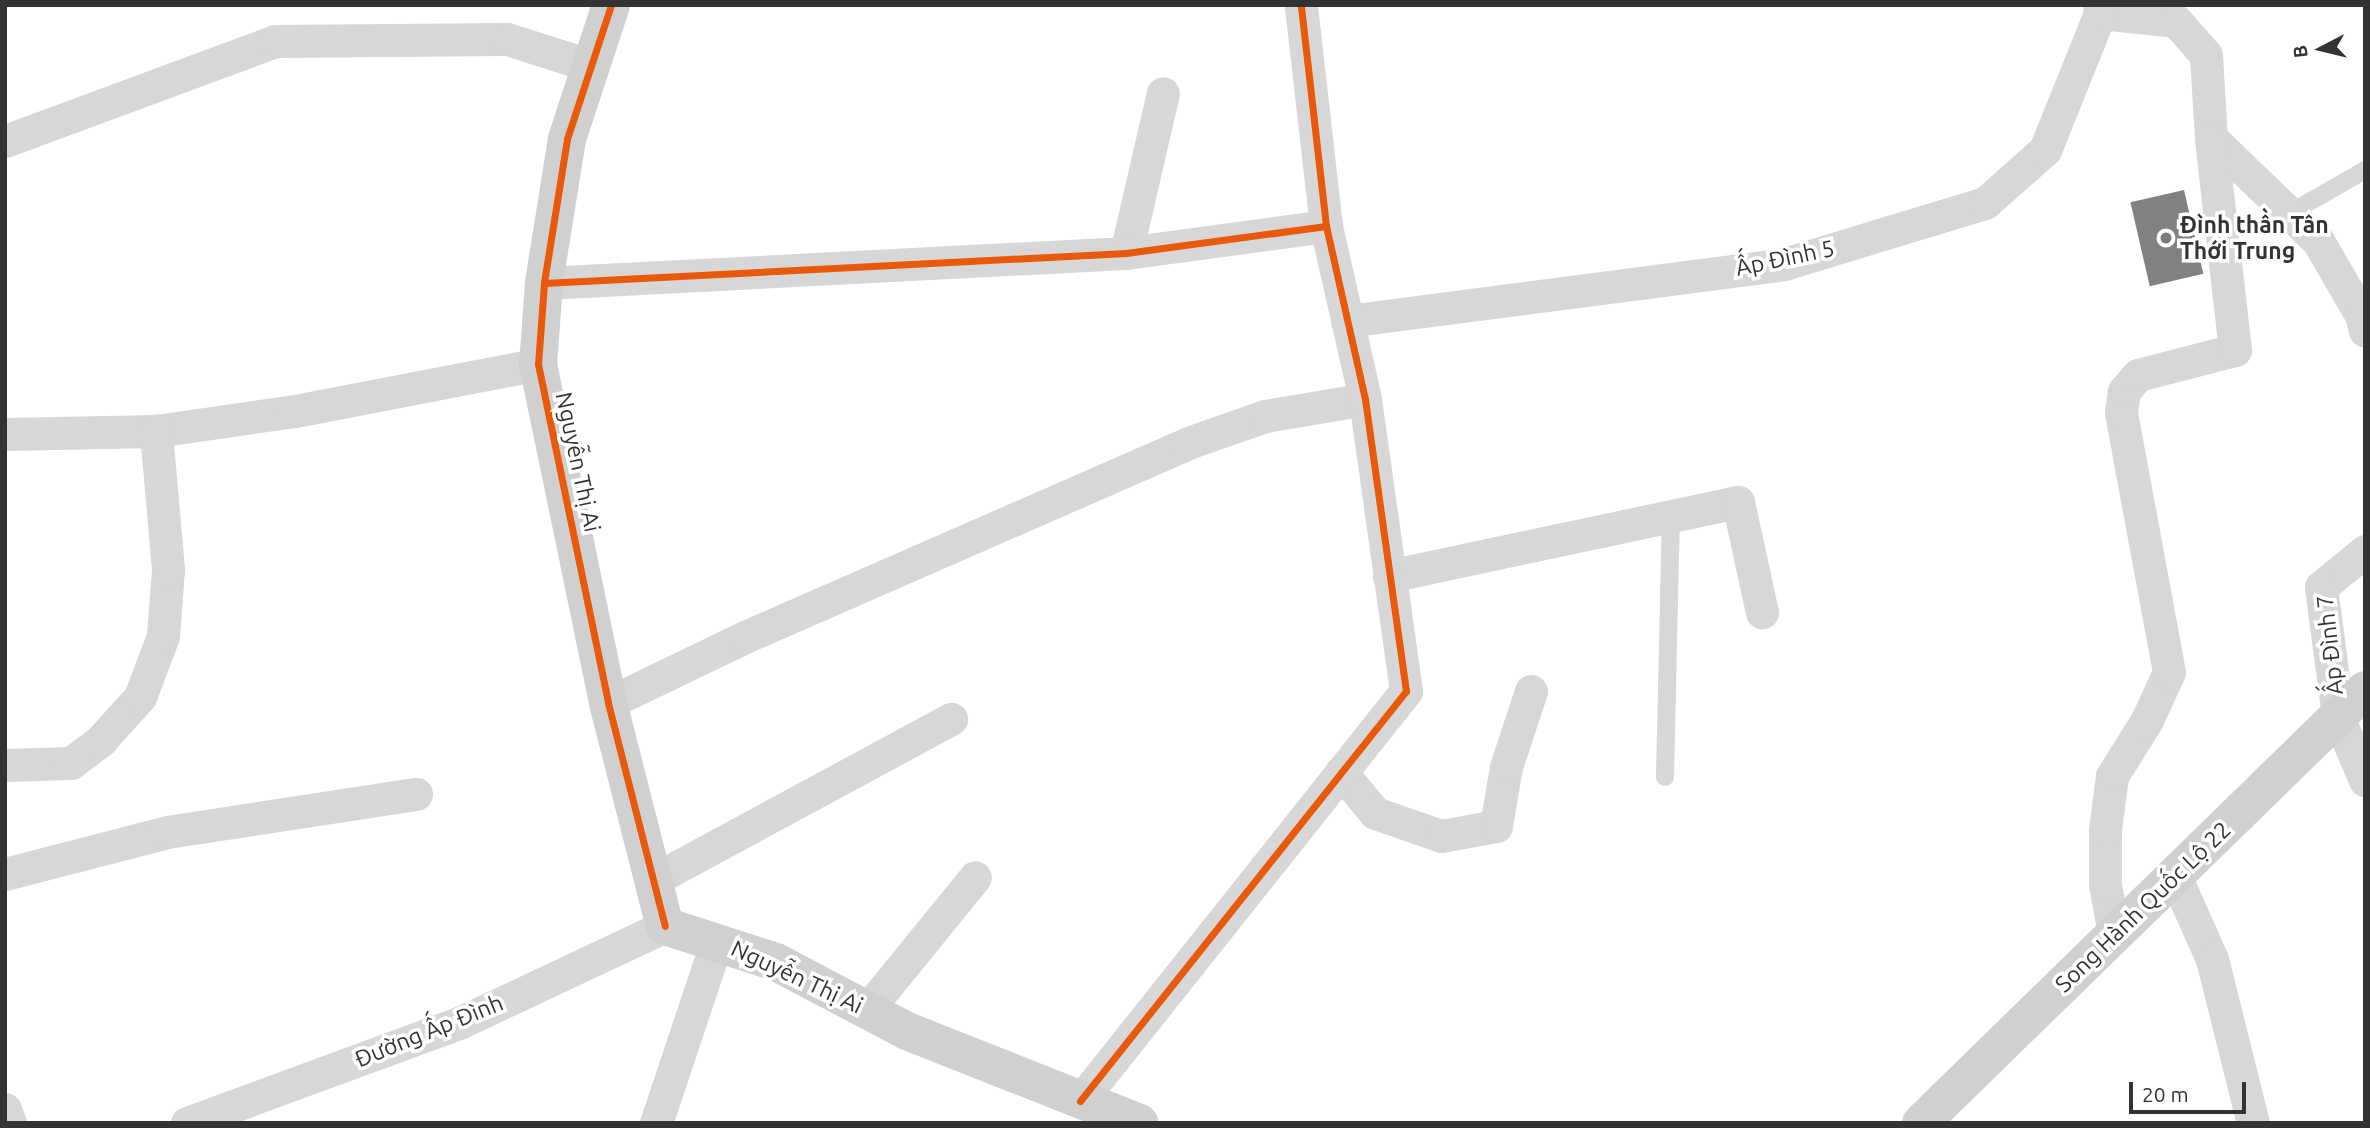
<!DOCTYPE html>
<meta charset="utf-8">
<style>
body{margin:0}
#map{position:relative;width:2370px;height:1128px;overflow:hidden;background:#fff;font-family:Ubuntu,sans-serif}
div>[style]{position:absolute}
.building>*{inset:0;background:#818181;transform-origin:0 0}
.lane>*{height:18px;margin:-9px;padding:0 9px;transform-origin:9px;border-radius:9px;background:#d7d7d7}
.street>*{height:33px;margin:-16.5px;padding:0 16.5px;transform-origin:16.5px;border-radius:16.5px;background:#d7d7d7}
.secondary>*{height:38px;margin:-19px;padding:0 19px;transform-origin:19px;border-radius:19px;background:#d0d0d0}
.cycleway>*{height:7px;margin:-3.5px;padding:0 3.5px;transform-origin:3.5px;border-radius:3.5px;background:#e8590c}
.dots>*{width:19px;height:19px;translate:-50% -50%;box-sizing:border-box;border:4px solid #fff;border-radius:50%}
span{translate:-50% -50%;white-space:nowrap;text-align:center;line-height:1.15;-webkit-text-stroke:7px #fff;paint-order:stroke}
.poi-label{font-size:23px;color:#333;font-weight:700}
.left{translate:0 -50%;text-align:left}
.street-label{font-size:23px;color:#333}
.frame{position:absolute;inset:0;border:7px solid #333;pointer-events:none}
.north{position:absolute;left:2286px;top:14px;width:70px;height:70px;-webkit-text-stroke:5px #fff;paint-order:stroke;rotate:263deg;font-size:19px;font-weight:700;line-height:28px;text-align:center;color:#333}
.north::after{content:'';display:block;margin:auto;width:24px;height:32px;background:#333;clip-path:polygon(50% 0,100% 100%,50% 72%,0 100%)}
.scale{position:absolute;left:2129px;top:1082px;width:117px;height:32px;box-sizing:border-box;border:4px solid #333;border-top:0;padding-left:9px;font-size:21px;line-height:24px;white-space:nowrap;color:#333;-webkit-text-stroke:5px #fff;paint-order:stroke}
</style>
<div id="map">
<div class="building">
<i style="left:2184px;top:190px;width:86px;height:55px;rotate:77deg"></i>
</div>
<div class="lane">
<i style="left:2290px;top:213px;width:86px;rotate:-29.8deg"></i>
<i style="left:1665px;top:777px;width:261px;rotate:-88.7deg"></i>
</div>
<div class="street">
<i style="left:2100px;top:13px;width:76px;rotate:6deg"></i>
<i style="left:2176px;top:21px;width:45px;rotate:48.6deg"></i>
<i style="left:2206px;top:55px;width:83px;rotate:86.6deg"></i>
<i style="left:2211px;top:138px;width:149px;rotate:43.9deg"></i>
<i style="left:2318px;top:241px;width:86px;rotate:59.8deg"></i>
<i style="left:2361px;top:315px;width:16px;rotate:76deg"></i>
<i style="left:5px;top:141px;width:288px;rotate:-20.3deg"></i>
<i style="left:275px;top:41px;width:232px;rotate:-0.5deg"></i>
<i style="left:507px;top:39px;width:86px;rotate:17.6deg"></i>
<i style="left:1126px;top:253px;width:164px;rotate:-77deg"></i>
<i style="left:544px;top:283px;width:583px;rotate:-2.95deg"></i>
<i style="left:1126px;top:253px;width:202px;rotate:-7.7deg"></i>
<i style="left:1326px;top:226px;width:222px;rotate:-96.5deg"></i>
<i style="left:1347px;top:321px;width:441px;rotate:-7.4deg"></i>
<i style="left:1784px;top:264px;width:210px;rotate:-16.9deg"></i>
<i style="left:1985px;top:203px;width:80px;rotate:-41.5deg"></i>
<i style="left:2045px;top:150px;width:148px;rotate:-68.1deg"></i>
<i style="left:2100px;top:13px;width:8px;rotate:-97deg"></i>
<i style="left:5px;top:434px;width:151px;rotate:-1.1deg"></i>
<i style="left:156px;top:431px;width:140px;rotate:-8.2deg"></i>
<i style="left:295px;top:411px;width:248px;rotate:-10.9deg"></i>
<i style="left:2365px;top:551px;width:57px;rotate:140.7deg"></i>
<i style="left:2321px;top:587px;width:131px;rotate:82.5deg"></i>
<i style="left:2338px;top:717px;width:69px;rotate:66.8deg"></i>
<i style="left:1389px;top:576px;width:357px;rotate:-12deg"></i>
<i style="left:1738px;top:502px;width:113px;rotate:77.7deg"></i>
<i style="left:608px;top:703px;width:154px;rotate:-25.7deg"></i>
<i style="left:747px;top:636px;width:481px;rotate:-23.6deg"></i>
<i style="left:1188px;top:443px;width:82px;rotate:-19.3deg"></i>
<i style="left:1265px;top:416px;width:101px;rotate:-9.6deg"></i>
<i style="left:5px;top:765px;width:66px;rotate:-1.7deg"></i>
<i style="left:71px;top:763px;width:38px;rotate:-37deg"></i>
<i style="left:101px;top:740px;width:58px;rotate:-47.8deg"></i>
<i style="left:140px;top:697px;width:65px;rotate:-69.3deg"></i>
<i style="left:163px;top:636px;width:67px;rotate:-85.7deg"></i>
<i style="left:168px;top:569px;width:139px;rotate:-95deg"></i>
<i style="left:1341px;top:772px;width:53px;rotate:50.3deg"></i>
<i style="left:1375px;top:813px;width:70px;rotate:19.2deg"></i>
<i style="left:1441px;top:836px;width:56px;rotate:-10.3deg"></i>
<i style="left:1496px;top:826px;width:60px;rotate:-80.4deg"></i>
<i style="left:1506px;top:767px;width:80px;rotate:-71.8deg"></i>
<i style="left:5px;top:874px;width:167px;rotate:-14.5deg"></i>
<i style="left:167px;top:832px;width:252px;rotate:-8.7deg"></i>
<i style="left:2175px;top:876px;width:91px;rotate:66deg"></i>
<i style="left:2212px;top:959px;width:169px;rotate:76deg"></i>
<i style="left:653px;top:880px;width:339px;rotate:-28.4deg"></i>
<i style="left:2114px;top:934px;width:50px;rotate:-100.4deg"></i>
<i style="left:2105px;top:885px;width:55px;rotate:-90deg"></i>
<i style="left:2105px;top:830px;width:54px;rotate:-82.6deg"></i>
<i style="left:2112px;top:776px;width:66px;rotate:-58deg"></i>
<i style="left:2147px;top:720px;width:53px;rotate:-65.4deg"></i>
<i style="left:2169px;top:672px;width:264px;rotate:-100.5deg"></i>
<i style="left:2121px;top:412px;width:21px;rotate:-82deg"></i>
<i style="left:2124px;top:391px;width:21px;rotate:-49deg"></i>
<i style="left:2138px;top:375px;width:100px;rotate:-14.5deg"></i>
<i style="left:2235px;top:350px;width:213px;rotate:-96.5deg"></i>
<i style="left:867px;top:1010px;width:171px;rotate:-50.9deg"></i>
<i style="left:1080px;top:1101px;width:524px;rotate:-51.51deg"></i>
<i style="left:1406px;top:691px;width:295px;rotate:-98deg"></i>
<i style="left:1365px;top:399px;width:177px;rotate:-102.7deg"></i>
<i style="left:5px;top:1109px;width:15px;rotate:70deg"></i>
<i style="left:187px;top:1123px;width:292px;rotate:-20.2deg"></i>
<i style="left:461px;top:1022px;width:225px;rotate:-25.2deg"></i>
<i style="left:656px;top:1123px;width:192px;rotate:-71.5deg"></i>
</div>
<div class="secondary">
<i style="left:611px;top:5px;width:141px;rotate:108.2deg"></i>
<i style="left:567px;top:139px;width:146px;rotate:99.1deg"></i>
<i style="left:544px;top:283px;width:81px;rotate:94.2deg"></i>
<i style="left:538px;top:364px;width:346px;rotate:78.3deg"></i>
<i style="left:608px;top:703px;width:230px;rotate:75.7deg"></i>
<i style="left:665px;top:926px;width:117px;rotate:18deg"></i>
<i style="left:776px;top:962px;width:148px;rotate:27.8deg"></i>
<i style="left:907px;top:1031px;width:250px;rotate:21.6deg"></i>
<i style="left:1921px;top:1123px;width:620px;rotate:-44.28deg"></i>
</div>
<div class="cycleway">
<i style="left:611px;top:5px;width:141px;rotate:108.2deg"></i>
<i style="left:567px;top:139px;width:146px;rotate:99.1deg"></i>
<i style="left:544px;top:283px;width:81px;rotate:94.2deg"></i>
<i style="left:538px;top:364px;width:346px;rotate:78.3deg"></i>
<i style="left:608px;top:703px;width:230px;rotate:75.7deg"></i>
<i style="left:544px;top:283px;width:583px;rotate:-2.95deg"></i>
<i style="left:1126px;top:253px;width:202px;rotate:-7.7deg"></i>
<i style="left:1326px;top:226px;width:222px;rotate:-96.5deg"></i>
<i style="left:1080px;top:1101px;width:524px;rotate:-51.51deg"></i>
<i style="left:1406px;top:691px;width:295px;rotate:-98deg"></i>
<i style="left:1365px;top:399px;width:177px;rotate:-102.7deg"></i>
</div>
<div class="dots">
<i style="left:2166px;top:238px;background:#7a7a7a"></i>
</div>
<div class="poi-label">
<span class="left" style="left:2180px;top:238px">Đình thần Tân<br>Thới Trung</span>
</div>
<div class="street-label">
<span style="left:1785px;top:258px;rotate:-12deg">Ấp Đình 5</span>
<span style="left:578px;top:462px;rotate:78deg">Nguyễn Thị Ai</span>
<span style="left:2330px;top:645px;rotate:-96deg">Ấp Đình 7</span>
<span style="left:2143px;top:907px;rotate:-44deg">Song Hành Quốc Lộ 22</span>
<span style="left:797px;top:977px;rotate:25deg">Nguyễn Thị Ai</span>
<span style="left:429px;top:1031px;rotate:-22deg">Đường Ấp Đình</span>
</div>
<div class="frame"></div>
<div class="north">B</div>
<div class="scale">20 m</div>
</div>
